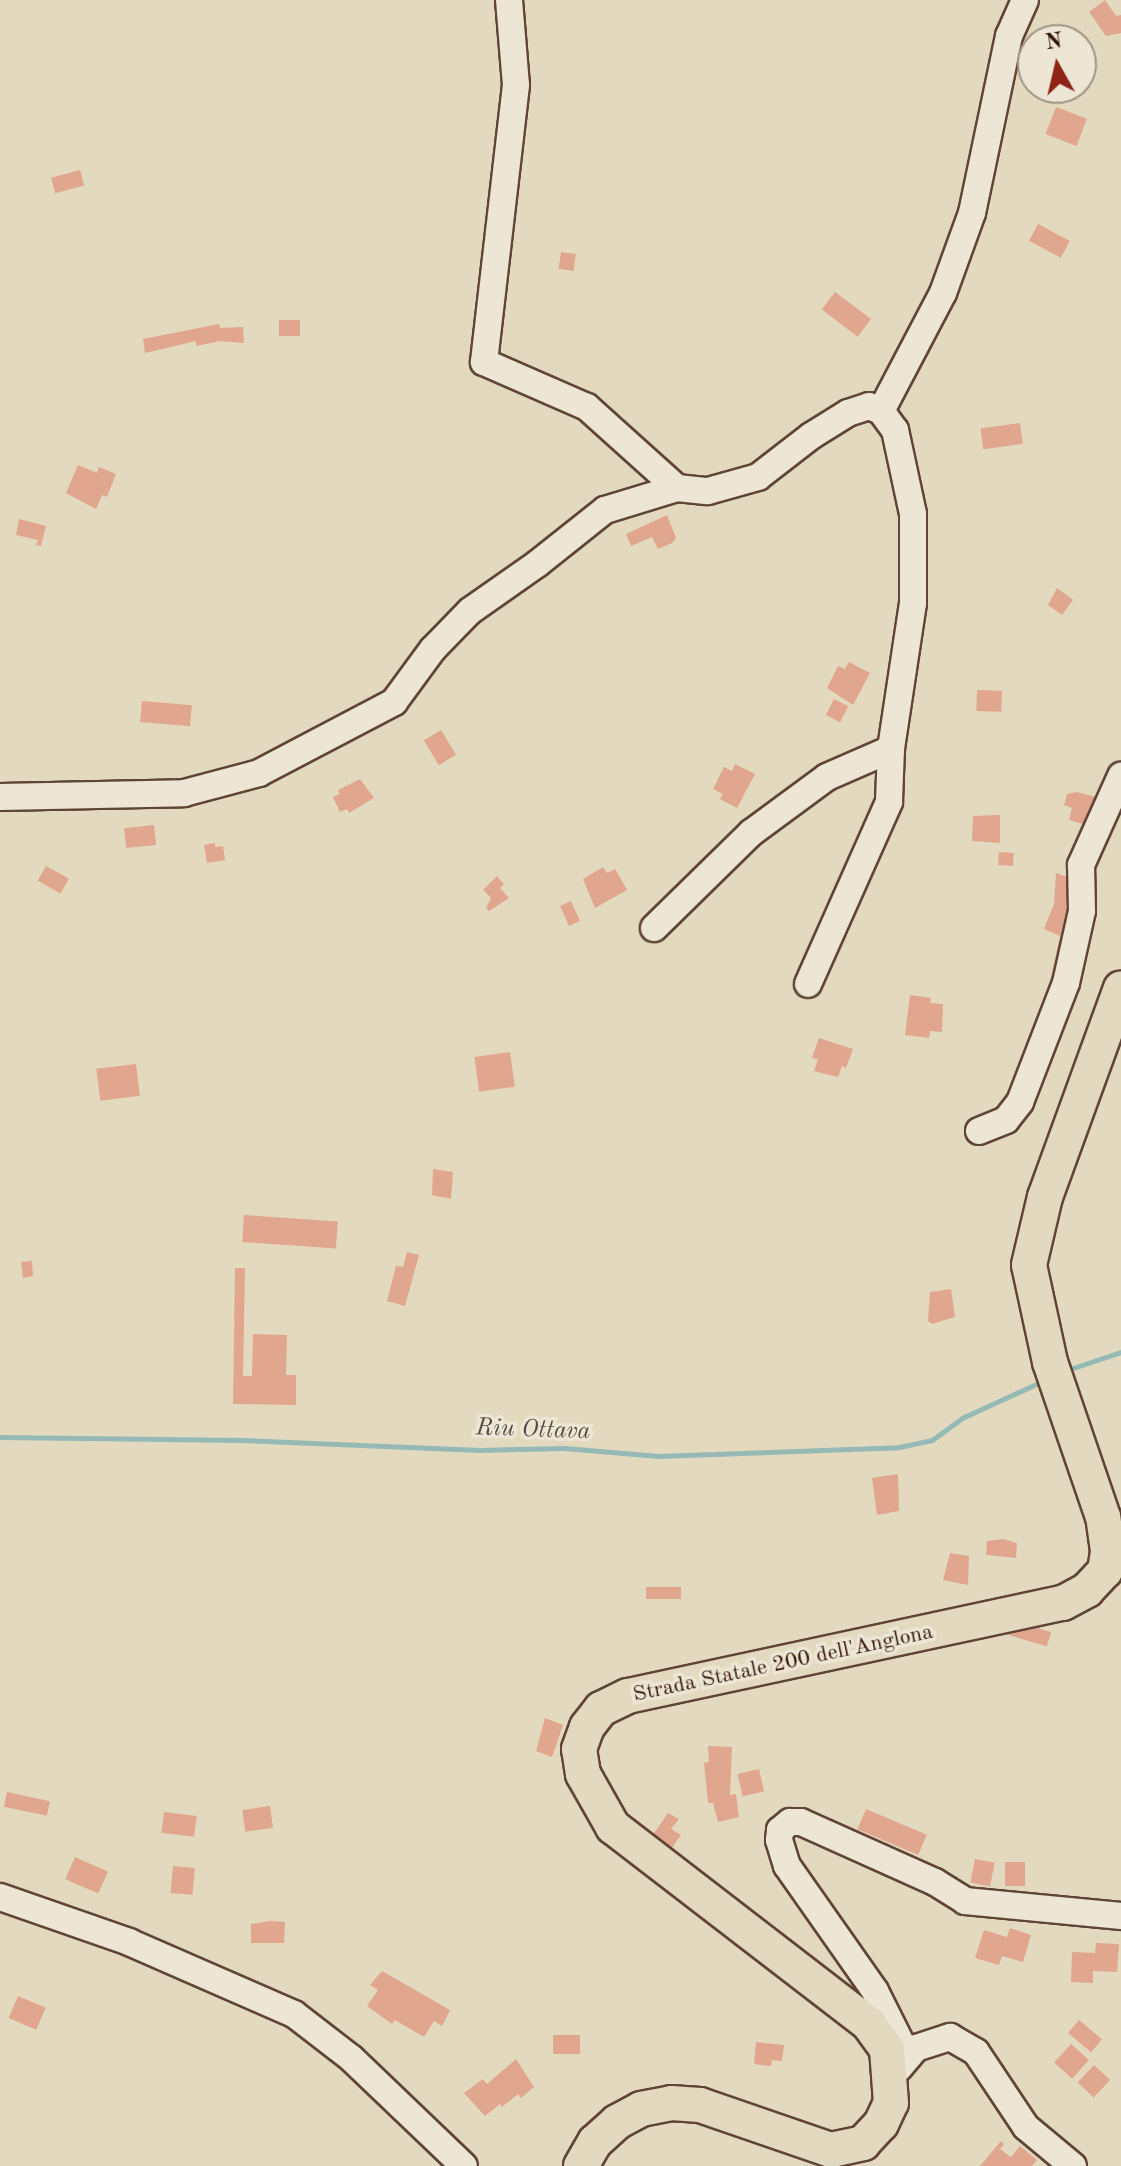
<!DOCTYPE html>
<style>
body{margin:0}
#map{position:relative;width:1121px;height:2166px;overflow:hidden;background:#e3d9bf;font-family:"Old Standard TT",serif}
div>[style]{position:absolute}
.stream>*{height:5px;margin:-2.5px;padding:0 2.5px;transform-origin:2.5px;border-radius:2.5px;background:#95bab5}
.building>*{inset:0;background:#e1a68e;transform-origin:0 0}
.roads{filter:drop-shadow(2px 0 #604536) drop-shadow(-2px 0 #604536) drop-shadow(0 2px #604536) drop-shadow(0 -2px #604536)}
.minor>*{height:26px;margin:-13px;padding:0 13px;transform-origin:13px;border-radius:13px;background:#ede6d5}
.major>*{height:34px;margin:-17px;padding:0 17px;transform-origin:17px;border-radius:17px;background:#e3d9bf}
span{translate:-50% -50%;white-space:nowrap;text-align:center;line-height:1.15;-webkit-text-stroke:7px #ede6d5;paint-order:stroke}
.street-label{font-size:22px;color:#341408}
.water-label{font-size:24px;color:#564e45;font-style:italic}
.north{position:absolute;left:1017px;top:24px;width:80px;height:80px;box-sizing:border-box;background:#ede6d5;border:2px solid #a39283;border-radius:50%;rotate:352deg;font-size:22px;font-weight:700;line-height:32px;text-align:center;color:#341408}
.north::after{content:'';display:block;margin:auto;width:28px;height:36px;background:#8f2418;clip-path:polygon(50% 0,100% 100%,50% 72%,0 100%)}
</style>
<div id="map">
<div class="stream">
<i style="left:1073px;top:1368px;width:51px;rotate:-18.4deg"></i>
<i style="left:0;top:1437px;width:243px;rotate:0.7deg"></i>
<i style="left:243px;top:1440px;width:237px;rotate:2.4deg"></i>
<i style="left:480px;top:1450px;width:84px;rotate:-1.4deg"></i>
<i style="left:564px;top:1448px;width:95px;rotate:4.8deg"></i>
<i style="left:659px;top:1456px;width:240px;rotate:-2.1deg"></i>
<i style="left:899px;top:1447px;width:34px;rotate:-12deg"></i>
<i style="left:932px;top:1440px;width:37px;rotate:-36deg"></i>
<i style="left:962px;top:1418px;width:89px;rotate:-24.6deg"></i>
</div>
<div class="building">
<i style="clip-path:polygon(1105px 0,1116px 16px,1121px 15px,1121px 33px,1106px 36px,1089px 12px)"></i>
<i style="left:1056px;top:107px;width:33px;height:29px;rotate:21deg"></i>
<i style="left:80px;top:170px;width:16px;height:30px;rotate:75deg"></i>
<i style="left:1038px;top:224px;width:36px;height:19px;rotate:28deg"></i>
<i style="left:561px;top:252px;width:15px;height:17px;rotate:8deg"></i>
<i style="left:835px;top:292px;width:45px;height:22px;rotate:37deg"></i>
<i style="left:300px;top:320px;width:16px;height:21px;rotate:90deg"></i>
<i style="clip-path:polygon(219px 324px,220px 328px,243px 327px,244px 343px,220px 341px,196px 346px,196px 341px,145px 353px,143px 339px)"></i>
<i style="left:1020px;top:423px;width:21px;height:40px;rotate:82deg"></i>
<i style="clip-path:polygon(78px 465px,97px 473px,99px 467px,116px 474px,107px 497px,102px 495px,96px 509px,66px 493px)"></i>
<i style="clip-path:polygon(667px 515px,676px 538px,672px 543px,658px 549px,652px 537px,631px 546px,626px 534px)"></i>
<i style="clip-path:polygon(19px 519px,46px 526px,41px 546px,36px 545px,38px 540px,16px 535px)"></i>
<i style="clip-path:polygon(1057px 588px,1073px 600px,1062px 615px,1048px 605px)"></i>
<i style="clip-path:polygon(849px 662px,870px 673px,853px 705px,827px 688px,838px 666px,845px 669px)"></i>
<i style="left:977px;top:690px;width:25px;height:21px;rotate:2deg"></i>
<i style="left:834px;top:699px;width:16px;height:18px;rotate:27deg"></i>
<i style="left:142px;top:701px;width:50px;height:21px;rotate:5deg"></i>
<i style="left:441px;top:730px;width:29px;height:20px;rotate:59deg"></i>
<i style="clip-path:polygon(735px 764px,755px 774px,737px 808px,720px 799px,723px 794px,713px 789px,724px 767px,732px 771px)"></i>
<i style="clip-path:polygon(360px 779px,374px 798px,349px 813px,347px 809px,340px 812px,333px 797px,340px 794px,338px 790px)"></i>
<i style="clip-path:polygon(1077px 792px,1100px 798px,1093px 827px,1069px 820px,1072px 808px,1064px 805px,1067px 794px)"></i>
<i style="clip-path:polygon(1000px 815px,1000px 843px,972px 841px,973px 816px)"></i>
<i style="left:154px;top:825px;width:20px;height:30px;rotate:84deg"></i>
<i style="clip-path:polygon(215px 843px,215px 847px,223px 846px,225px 860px,207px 863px,204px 845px)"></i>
<i style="left:999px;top:852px;width:15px;height:13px;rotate:4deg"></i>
<i style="left:46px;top:866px;width:26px;height:17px;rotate:29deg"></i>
<i style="clip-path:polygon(603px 867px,607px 873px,615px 869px,627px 890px,595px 908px,583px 879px)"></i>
<i style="clip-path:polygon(1056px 873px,1073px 879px,1062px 984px,1050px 981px,1060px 936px,1044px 929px,1054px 904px)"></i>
<i style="clip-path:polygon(497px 876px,504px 884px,500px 888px,509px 898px,489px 911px,486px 908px,491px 898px,483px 890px)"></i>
<i style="left:571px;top:901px;width:22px;height:12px;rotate:66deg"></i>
<i style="clip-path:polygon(910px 995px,931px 998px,930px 1003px,943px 1004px,942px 1032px,930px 1031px,929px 1038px,905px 1035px)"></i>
<i style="clip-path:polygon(819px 1038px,853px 1049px,846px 1068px,842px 1066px,838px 1077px,814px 1071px,818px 1059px,812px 1058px)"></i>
<i style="left:510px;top:1052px;width:35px;height:36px;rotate:82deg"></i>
<i style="left:136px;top:1064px;width:32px;height:40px;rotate:83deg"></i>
<i style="clip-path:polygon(433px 1169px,453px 1172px,451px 1199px,432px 1195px)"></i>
<i style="left:244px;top:1215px;width:94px;height:27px;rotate:4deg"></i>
<i style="clip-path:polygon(407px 1252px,419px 1255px,405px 1306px,387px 1301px,396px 1266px,403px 1267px)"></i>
<i style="clip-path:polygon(32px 1261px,33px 1276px,23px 1278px,21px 1262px)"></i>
<i style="clip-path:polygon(235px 1268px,245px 1268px,243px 1376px,252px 1376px,253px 1334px,287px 1335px,286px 1375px,296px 1375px,296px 1405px,233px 1404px)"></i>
<i style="clip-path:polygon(951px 1289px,955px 1317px,932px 1324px,928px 1321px,930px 1292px)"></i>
<i style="clip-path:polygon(898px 1474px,899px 1511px,877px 1515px,872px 1478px)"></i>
<i style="clip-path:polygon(1003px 1539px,1017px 1543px,1016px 1558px,986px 1555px,987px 1541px)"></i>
<i style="clip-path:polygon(950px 1553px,969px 1556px,968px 1585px,943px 1580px)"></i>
<i style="left:681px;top:1587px;width:12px;height:35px;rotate:90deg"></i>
<i style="left:1011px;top:1620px;width:42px;height:15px;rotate:17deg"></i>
<i style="clip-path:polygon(545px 1718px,563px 1725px,552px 1757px,536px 1751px)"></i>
<i style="clip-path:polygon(708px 1746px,732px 1747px,730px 1795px,736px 1794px,739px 1817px,718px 1822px,713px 1803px,708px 1803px,704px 1763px,709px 1762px)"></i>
<i style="left:759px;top:1769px;width:23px;height:22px;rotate:77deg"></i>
<i style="left:7px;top:1792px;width:44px;height:15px;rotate:12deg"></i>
<i style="left:270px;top:1806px;width:22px;height:28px;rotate:82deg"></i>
<i style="left:866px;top:1809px;width:66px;height:22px;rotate:23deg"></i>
<i style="left:164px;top:1812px;width:33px;height:21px;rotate:7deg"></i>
<i style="clip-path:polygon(668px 1813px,679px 1819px,671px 1829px,681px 1835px,670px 1850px,652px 1836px)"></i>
<i style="left:75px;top:1857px;width:36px;height:24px;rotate:24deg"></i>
<i style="left:975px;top:1859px;width:20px;height:24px;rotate:11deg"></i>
<i style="left:1005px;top:1862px;width:20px;height:24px"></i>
<i style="left:173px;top:1866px;width:22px;height:27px;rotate:5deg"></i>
<i style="clip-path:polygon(270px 1921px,285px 1922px,284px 1943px,251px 1943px,251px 1924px)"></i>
<i style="clip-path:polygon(1010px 1928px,1031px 1935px,1023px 1962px,1002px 1956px,999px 1965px,975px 1958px,984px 1930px,1007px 1937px)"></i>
<i style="clip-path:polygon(1096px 1943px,1119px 1944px,1117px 1972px,1093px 1971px,1093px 1983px,1071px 1982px,1072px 1952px,1095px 1953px)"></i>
<i style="clip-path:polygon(382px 1971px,450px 2010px,442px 2026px,434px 2021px,424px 2037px,395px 2020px,392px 2024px,367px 2006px,378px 1990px,370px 1985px)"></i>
<i style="left:18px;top:1996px;width:30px;height:24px;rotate:23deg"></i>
<i style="left:1079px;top:2020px;width:30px;height:17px;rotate:40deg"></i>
<i style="left:553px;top:2035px;width:27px;height:19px"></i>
<i style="clip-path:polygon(756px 2042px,784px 2045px,782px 2061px,772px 2060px,771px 2066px,754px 2064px)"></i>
<i style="left:1071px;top:2044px;width:24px;height:25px;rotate:42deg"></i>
<i style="clip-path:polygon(516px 2059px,534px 2087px,521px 2098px,518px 2094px,502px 2107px,500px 2104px,485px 2116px,464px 2093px,483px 2079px,487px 2084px)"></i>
<i style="left:1094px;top:2065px;width:22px;height:24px;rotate:43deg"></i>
<i style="clip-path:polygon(1001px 2141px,1004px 2144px,1000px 2149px,1011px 2157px,1020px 2146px,1037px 2160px,1032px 2166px,980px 2166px)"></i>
</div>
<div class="roads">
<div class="minor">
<i style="left:509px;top:0;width:85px;rotate:85.3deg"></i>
<i style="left:516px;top:85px;width:279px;rotate:96.6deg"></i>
<i style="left:484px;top:362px;width:112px;rotate:23.6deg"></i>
<i style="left:587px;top:407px;width:121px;rotate:42deg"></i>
<i style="left:881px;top:411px;width:133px;rotate:-62.3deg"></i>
<i style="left:943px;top:293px;width:85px;rotate:-70.1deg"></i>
<i style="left:972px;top:213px;width:181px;rotate:-78.2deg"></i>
<i style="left:1009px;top:36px;width:39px;rotate:-66deg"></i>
<i style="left:0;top:797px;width:184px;rotate:-1.2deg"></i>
<i style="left:184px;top:793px;width:78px;rotate:-14.9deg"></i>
<i style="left:259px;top:773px;width:153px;rotate:-27.7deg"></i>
<i style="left:394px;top:702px;width:66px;rotate:-53.7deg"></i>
<i style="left:433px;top:649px;width:53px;rotate:-45.8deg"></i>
<i style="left:470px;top:611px;width:82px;rotate:-35deg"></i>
<i style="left:537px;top:564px;width:87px;rotate:-38.5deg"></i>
<i style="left:605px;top:510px;width:75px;rotate:-17deg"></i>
<i style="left:677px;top:488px;width:31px;rotate:6deg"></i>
<i style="left:708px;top:491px;width:52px;rotate:-15.6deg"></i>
<i style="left:758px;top:477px;width:67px;rotate:-37.7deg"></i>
<i style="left:811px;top:436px;width:44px;rotate:-31.9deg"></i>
<i style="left:848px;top:413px;width:22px;rotate:-18deg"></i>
<i style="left:869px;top:406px;width:13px;rotate:23deg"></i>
<i style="left:881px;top:411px;width:24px;rotate:54deg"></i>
<i style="left:895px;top:430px;width:86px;rotate:77.9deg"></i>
<i style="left:913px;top:514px;width:89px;rotate:90deg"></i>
<i style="left:913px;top:603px;width:148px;rotate:98.6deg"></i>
<i style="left:891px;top:749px;width:53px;rotate:92.2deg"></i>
<i style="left:889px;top:802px;width:199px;rotate:114deg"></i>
<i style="left:654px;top:928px;width:136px;rotate:-44.4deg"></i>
<i style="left:751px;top:833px;width:94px;rotate:-36.4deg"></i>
<i style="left:827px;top:777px;width:70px;rotate:-23.6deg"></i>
<i style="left:979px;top:1131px;width:29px;rotate:-22deg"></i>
<i style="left:1006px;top:1120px;width:23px;rotate:-52deg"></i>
<i style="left:1020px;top:1102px;width:128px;rotate:-68.9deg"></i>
<i style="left:1066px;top:983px;width:74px;rotate:-77.5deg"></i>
<i style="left:1082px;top:911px;width:46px;rotate:-91.2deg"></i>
<i style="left:1081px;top:865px;width:98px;rotate:-65.8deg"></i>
<i style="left:0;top:1897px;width:137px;rotate:19.2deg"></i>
<i style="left:129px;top:1942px;width:180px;rotate:23.6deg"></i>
<i style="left:294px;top:2014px;width:72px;rotate:37.7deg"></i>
<i style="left:351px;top:2058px;width:156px;rotate:43.7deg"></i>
<i style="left:908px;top:2057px;width:74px;rotate:-116.6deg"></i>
<i style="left:875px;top:1991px;width:153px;rotate:-125.1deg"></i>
<i style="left:787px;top:1866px;width:27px;rotate:-107deg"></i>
<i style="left:779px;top:1840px;width:10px;rotate:-84deg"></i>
<i style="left:780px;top:1830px;width:13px;rotate:-39deg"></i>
<i style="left:790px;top:1822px;width:11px"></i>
<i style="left:801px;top:1822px;width:147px;rotate:24.1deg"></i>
<i style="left:935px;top:1882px;width:36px;rotate:32deg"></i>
<i style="left:965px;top:1901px;width:157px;rotate:5.5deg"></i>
<i style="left:899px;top:2068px;width:26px;rotate:-50deg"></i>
<i style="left:916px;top:2048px;width:36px;rotate:-18deg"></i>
<i style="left:950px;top:2037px;width:30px;rotate:30deg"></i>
<i style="left:976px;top:2052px;width:90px;rotate:56.3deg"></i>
<i style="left:1026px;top:2127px;width:61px;rotate:39.7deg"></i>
</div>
<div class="major">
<i style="left:581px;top:2166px;width:28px;rotate:-60deg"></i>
<i style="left:595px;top:2142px;width:30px;rotate:-42deg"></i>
<i style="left:617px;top:2122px;width:27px;rotate:-28deg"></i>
<i style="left:641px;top:2109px;width:31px;rotate:-11deg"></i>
<i style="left:671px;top:2103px;width:29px;rotate:4deg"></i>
<i style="left:700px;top:2105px;width:139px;rotate:19deg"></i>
<i style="left:831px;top:2150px;width:33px;rotate:-12deg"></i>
<i style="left:863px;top:2143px;width:26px;rotate:-47deg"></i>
<i style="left:881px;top:2124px;width:23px;rotate:-65deg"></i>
<i style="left:891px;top:2103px;width:54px;rotate:-94.2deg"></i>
<i style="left:887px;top:2049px;width:31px;rotate:-126deg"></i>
<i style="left:869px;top:2024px;width:323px;rotate:-142.4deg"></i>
<i style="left:613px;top:1827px;width:61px;rotate:-119.5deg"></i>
<i style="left:583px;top:1774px;width:25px;rotate:-99deg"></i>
<i style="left:579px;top:1749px;width:23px;rotate:-70deg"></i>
<i style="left:587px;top:1727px;width:23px;rotate:-52deg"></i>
<i style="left:601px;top:1709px;width:30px;rotate:-26deg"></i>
<i style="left:628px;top:1696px;width:445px;rotate:-12.1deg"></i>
<i style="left:1063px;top:1603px;width:27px;rotate:-28deg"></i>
<i style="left:1087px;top:1590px;width:26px;rotate:-47deg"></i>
<i style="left:1105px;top:1571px;width:20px;rotate:-81deg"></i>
<i style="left:1108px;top:1551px;width:34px;rotate:-98deg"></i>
<i style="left:1103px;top:1517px;width:164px;rotate:-108.9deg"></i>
<i style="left:1050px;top:1362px;width:99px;rotate:-102.2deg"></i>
<i style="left:1029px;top:1265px;width:70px;rotate:-76.8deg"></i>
<i style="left:1045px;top:1197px;width:222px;rotate:-70deg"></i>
</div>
</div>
<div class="street-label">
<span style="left:783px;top:1664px;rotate:-12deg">Strada Statale 200 dell'Anglona</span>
</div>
<div class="water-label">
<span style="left:533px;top:1431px;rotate:2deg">Riu Ottava</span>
</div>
<div class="north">N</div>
</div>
